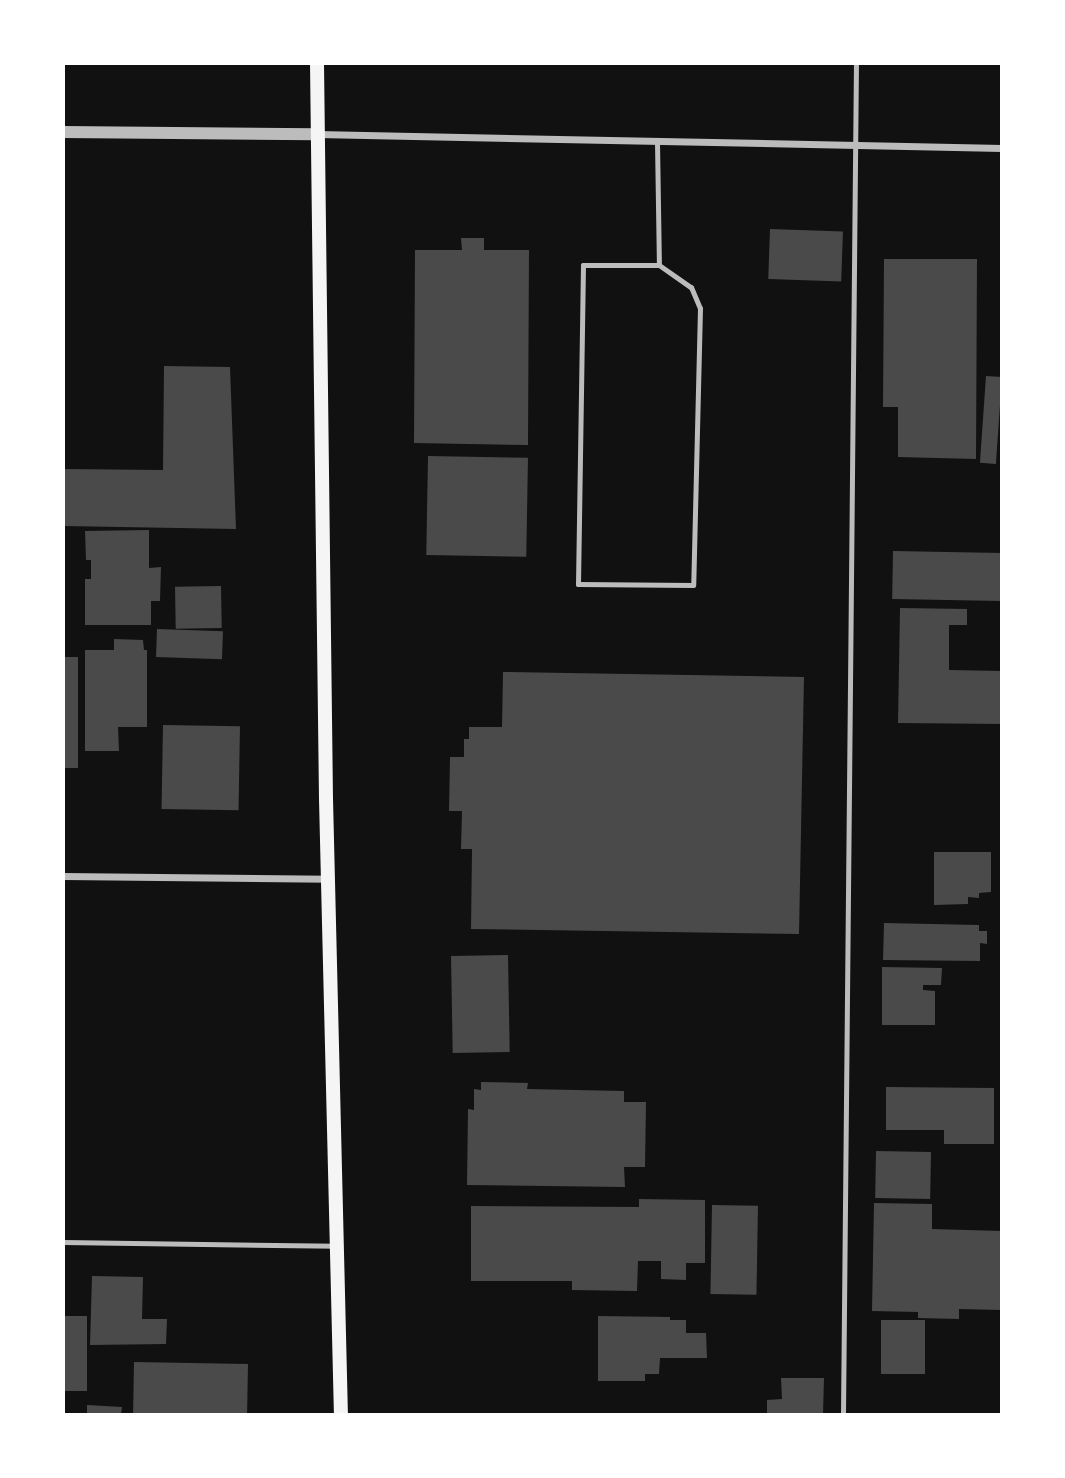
<!DOCTYPE html>
<style>
body{margin:0}
#map{position:relative;width:1065px;height:1478px;overflow:hidden;background:#111;font-family:Lato,sans-serif}
div>[style]{position:absolute}
.building>*{inset:0;background:#4a4a4a;transform-origin:0 0}
.service>*{height:5px;margin:-2.5px;padding:0 2.5px;transform-origin:2.5px;border-radius:2.5px;background:#bcbcbc}
.minor>*{height:7px;margin:-3.5px;padding:0 3.5px;transform-origin:3.5px;border-radius:3.5px;background:#bcbcbc}
.tertiary>*{height:12px;margin:-6px;padding:0 6px;transform-origin:6px;border-radius:6px;background:#bcbcbc}
.secondary>*{height:14px;margin:-7px;padding:0 7px;transform-origin:7px;border-radius:7px;background:#f5f5f5}
span{translate:-50% -50%;white-space:nowrap;text-align:center;line-height:1.15;-webkit-text-stroke:6px #fff;paint-order:stroke}
.frame{position:absolute;inset:0;border:65px solid #fff;pointer-events:none}
</style>
<div id="map">
<div class="building">
<i style="left:770px;top:229px;width:73px;height:50px;rotate:2deg"></i>
<i style="clip-path:polygon(461px 238px,484px 238px,484px 250px,529px 250px,528px 445px,414px 443px,415px 250px,462px 250px)"></i>
<i style="clip-path:polygon(884px 259px,977px 259px,976px 459px,898px 457px,898px 407px,883px 407px)"></i>
<i style="clip-path:polygon(164px 366px,230px 367px,236px 529px,63px 526px,63px 469px,163px 470px)"></i>
<i style="left:986px;top:376px;width:16px;height:87px;rotate:4deg"></i>
<i style="left:428px;top:456px;width:100px;height:99px;rotate:1deg"></i>
<i style="clip-path:polygon(149px 530px,149px 568px,161px 567px,160px 601px,151px 601px,151px 625px,85px 625px,85px 579px,91px 579px,91px 560px,86px 560px,85px 531px)"></i>
<i style="left:893px;top:551px;width:109px;height:48px;rotate:1deg"></i>
<i style="left:221px;top:586px;width:42px;height:46px;rotate:89deg"></i>
<i style="clip-path:polygon(900px 608px,967px 609px,967px 625px,949px 625px,949px 670px,1002px 671px,1002px 724px,898px 723px)"></i>
<i style="left:157px;top:629px;width:66px;height:28px;rotate:2deg"></i>
<i style="clip-path:polygon(114px 639px,143px 640px,144px 650px,147px 650px,147px 727px,118px 727px,119px 751px,85px 751px,85px 650px,114px 650px)"></i>
<i style="left:63px;top:657px;width:15px;height:111px"></i>
<i style="clip-path:polygon(503px 672px,804px 677px,799px 934px,471px 929px,472px 849px,461px 849px,462px 811px,449px 811px,450px 757px,464px 757px,464px 739px,469px 739px,469px 727px,502px 727px)"></i>
<i style="left:163px;top:725px;width:77px;height:84px;rotate:1deg"></i>
<i style="clip-path:polygon(934px 852px,991px 852px,991px 892px,979px 893px,979px 898px,968px 897px,968px 904px,934px 905px)"></i>
<i style="clip-path:polygon(884px 923px,979px 925px,979px 931px,987px 931px,987px 944px,980px 943px,980px 961px,883px 960px)"></i>
<i style="left:508px;top:955px;width:97px;height:57px;rotate:89deg"></i>
<i style="clip-path:polygon(882px 967px,942px 968px,941px 985px,923px 985px,923px 990px,935px 991px,935px 1025px,882px 1025px)"></i>
<i style="clip-path:polygon(481px 1082px,528px 1083px,527px 1089px,624px 1091px,624px 1102px,646px 1102px,645px 1167px,624px 1167px,625px 1187px,467px 1185px,468px 1109px,474px 1110px,474px 1089px,481px 1090px)"></i>
<i style="clip-path:polygon(886px 1087px,994px 1088px,994px 1144px,944px 1144px,944px 1130px,886px 1130px)"></i>
<i style="left:876px;top:1151px;width:55px;height:47px;rotate:1deg"></i>
<i style="clip-path:polygon(639px 1199px,705px 1200px,705px 1263px,686px 1263px,686px 1280px,661px 1279px,661px 1261px,638px 1261px,637px 1291px,572px 1290px,572px 1281px,471px 1281px,471px 1206px,639px 1207px)"></i>
<i style="clip-path:polygon(874px 1203px,932px 1204px,932px 1229px,1002px 1231px,1002px 1310px,959px 1309px,959px 1319px,918px 1318px,918px 1312px,872px 1311px)"></i>
<i style="left:712px;top:1205px;width:46px;height:89px;rotate:1deg"></i>
<i style="clip-path:polygon(92px 1276px,143px 1277px,142px 1319px,167px 1319px,166px 1344px,90px 1345px)"></i>
<i style="left:63px;top:1316px;width:24px;height:75px"></i>
<i style="clip-path:polygon(598px 1316px,670px 1317px,670px 1320px,686px 1320px,686px 1333px,706px 1333px,707px 1358px,660px 1358px,659px 1374px,645px 1374px,645px 1381px,598px 1381px)"></i>
<i style="left:881px;top:1320px;width:44px;height:54px"></i>
<i style="left:134px;top:1362px;width:114px;height:53px;rotate:1deg"></i>
<i style="clip-path:polygon(781px 1378px,824px 1378px,823px 1415px,767px 1415px,767px 1400px,782px 1399px)"></i>
<i style="clip-path:polygon(87px 1405px,122px 1407px,121px 1415px,87px 1415px)"></i>
</div>
<div class="service">
<i style="left:657px;top:142px;width:123px;rotate:89.1deg"></i>
<i style="left:583px;top:265px;width:76px"></i>
<i style="left:659px;top:265px;width:39px;rotate:35deg"></i>
<i style="left:691px;top:287px;width:23px;rotate:67deg"></i>
<i style="left:700px;top:308px;width:277px;rotate:91.4deg"></i>
<i style="left:693px;top:585px;width:115px;rotate:-179.5deg"></i>
<i style="left:578px;top:584px;width:319px;rotate:-89.1deg"></i>
<i style="left:63px;top:1242px;width:273px;rotate:0.8deg"></i>
<i style="left:843px;top:1415px;width:1352px;rotate:-89.45deg"></i>
</div>
<div class="minor">
<i style="left:317px;top:134px;width:685px;rotate:1.17deg"></i>
<i style="left:63px;top:876px;width:265px;rotate:0.6deg"></i>
</div>
<div class="tertiary">
<i style="left:63px;top:132px;width:253px;rotate:0.5deg"></i>
</div>
<div class="secondary">
<i style="left:317px;top:63px;width:736px;rotate:89.3deg"></i>
<i style="left:326px;top:799px;width:616px;rotate:88.61deg"></i>
</div>
<div class="frame"></div>
</div>
